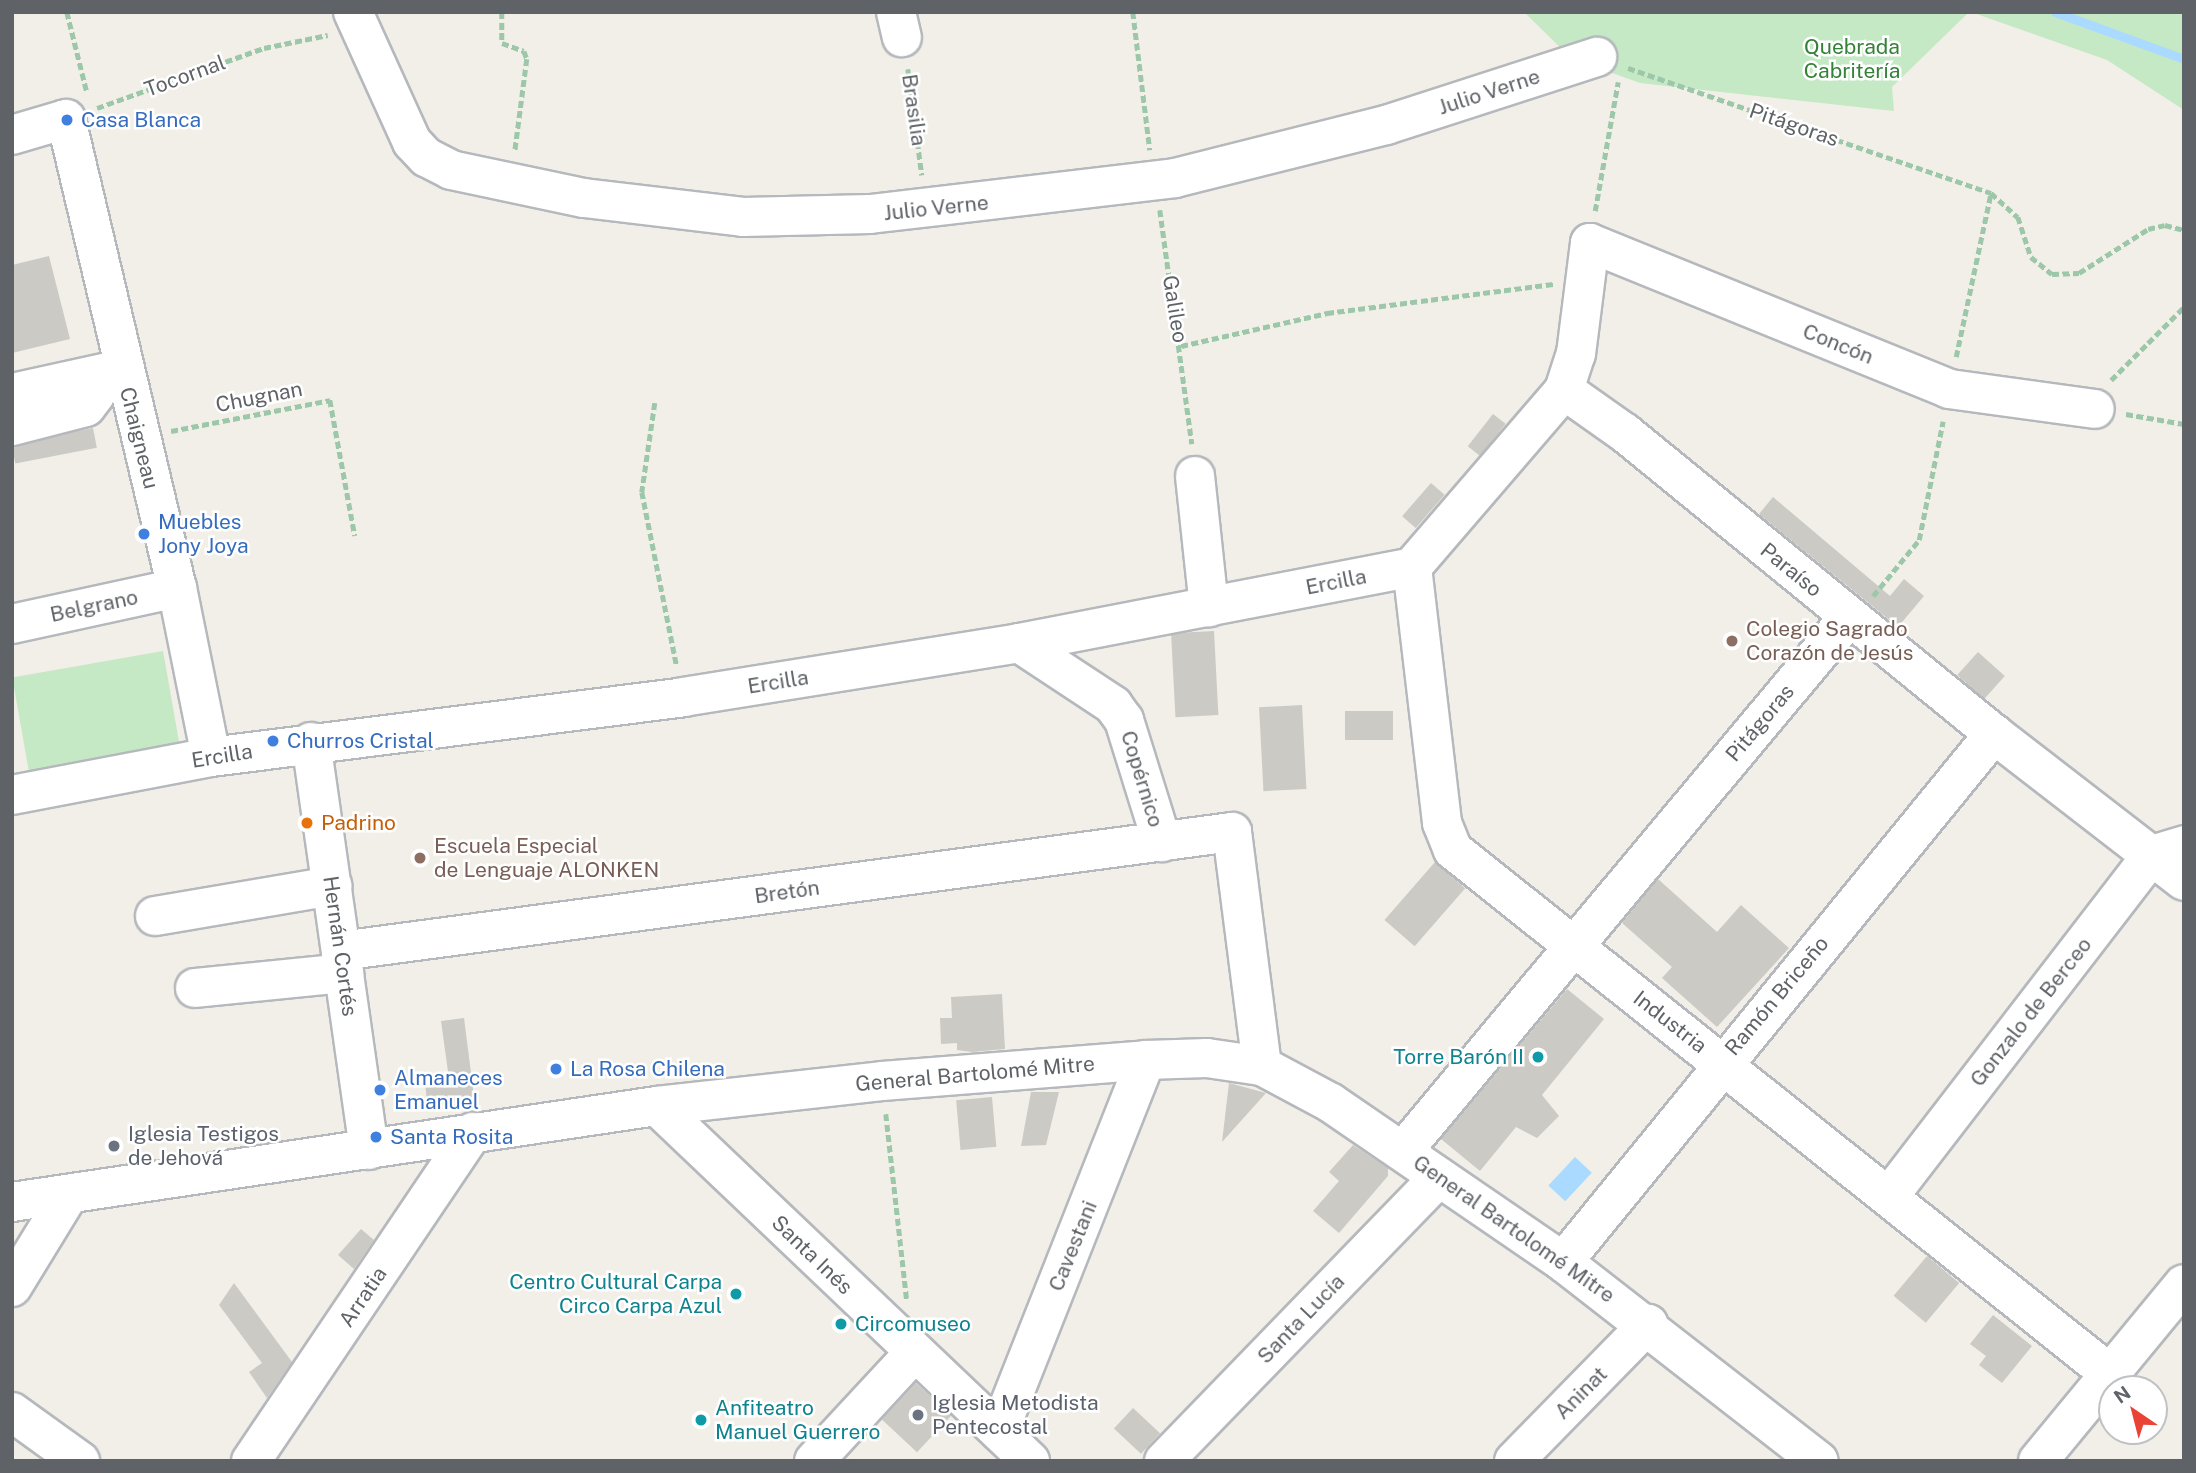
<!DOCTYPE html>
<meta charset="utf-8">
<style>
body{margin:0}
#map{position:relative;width:2196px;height:1473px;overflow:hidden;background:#f1efe8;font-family:"Public Sans",sans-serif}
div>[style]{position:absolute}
.green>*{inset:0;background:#c5e8c5;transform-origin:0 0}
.water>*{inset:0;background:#aadaff;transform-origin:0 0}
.stream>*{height:9px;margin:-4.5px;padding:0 4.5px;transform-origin:4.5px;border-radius:4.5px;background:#aadaff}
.building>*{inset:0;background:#cccac5;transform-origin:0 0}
.path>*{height:4.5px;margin-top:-2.25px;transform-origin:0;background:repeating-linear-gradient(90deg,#9cc7a9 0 7px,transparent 0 10.5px)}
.roads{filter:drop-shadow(2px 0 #b5b8bc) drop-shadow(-2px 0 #b5b8bc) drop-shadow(0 2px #b5b8bc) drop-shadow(0 -2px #b5b8bc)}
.minor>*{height:38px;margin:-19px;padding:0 19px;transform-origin:19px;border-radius:19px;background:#fff}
.dots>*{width:19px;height:19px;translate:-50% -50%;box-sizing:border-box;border:4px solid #fff;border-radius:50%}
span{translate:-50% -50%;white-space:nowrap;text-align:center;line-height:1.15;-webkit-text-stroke:5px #fff;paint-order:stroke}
.park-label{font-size:21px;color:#348238}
.street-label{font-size:21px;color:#5f6368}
.shop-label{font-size:21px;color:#366cbe}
.left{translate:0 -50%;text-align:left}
.education-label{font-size:21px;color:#785e54}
.food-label{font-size:21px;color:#c56008}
.culture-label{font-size:21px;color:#0d838f}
.right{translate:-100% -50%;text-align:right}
.worship-label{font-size:21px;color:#5b616d}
.frame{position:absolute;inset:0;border:14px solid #5f6368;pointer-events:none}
.north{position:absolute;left:2098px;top:1375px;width:70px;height:70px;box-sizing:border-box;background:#fff;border:2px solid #bfc1c3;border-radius:50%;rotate:325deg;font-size:19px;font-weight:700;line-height:28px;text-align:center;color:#5f6368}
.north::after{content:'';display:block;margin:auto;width:24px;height:32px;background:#ea4335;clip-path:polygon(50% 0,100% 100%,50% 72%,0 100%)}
</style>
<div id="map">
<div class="green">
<i style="clip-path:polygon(1524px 12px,1969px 12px,1892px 87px,1894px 111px,1640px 83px,1571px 58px)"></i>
<i style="clip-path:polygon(1971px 12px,2184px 12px,2184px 110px,2107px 60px)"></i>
<i style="left:163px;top:651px;width:95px;height:153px;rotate:80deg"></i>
</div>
<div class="water">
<i style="left:1575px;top:1157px;width:23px;height:39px;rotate:43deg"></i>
</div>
<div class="stream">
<i style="left:2055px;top:12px;width:137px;rotate:20deg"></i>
</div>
<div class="building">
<i style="clip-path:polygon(49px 256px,70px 339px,12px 353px,12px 265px)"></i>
<i style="left:1493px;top:414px;width:16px;height:41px;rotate:38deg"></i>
<i style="left:93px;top:428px;width:20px;height:83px;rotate:79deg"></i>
<i style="left:1431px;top:483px;width:18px;height:44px;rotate:41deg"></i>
<i style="clip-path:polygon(1773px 497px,1890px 596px,1904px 579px,1924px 596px,1898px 627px,1759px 514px)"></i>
<i style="left:1214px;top:631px;width:84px;height:43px;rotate:87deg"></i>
<i style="left:1978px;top:652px;width:36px;height:31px;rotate:42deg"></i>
<i style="left:1302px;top:705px;width:84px;height:43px;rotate:87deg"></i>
<i style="left:1393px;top:711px;width:29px;height:48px;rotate:90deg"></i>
<i style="left:1435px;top:862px;width:40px;height:77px;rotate:41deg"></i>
<i style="clip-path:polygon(1658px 879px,1717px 932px,1741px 905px,1789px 948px,1717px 1027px,1662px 978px,1672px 967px,1622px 923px)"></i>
<i style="clip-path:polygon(1567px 989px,1604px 1019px,1542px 1095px,1559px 1116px,1537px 1138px,1516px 1127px,1480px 1171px,1441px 1139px)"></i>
<i style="clip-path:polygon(1002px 994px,1005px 1049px,972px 1052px,957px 1050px,957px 1043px,941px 1044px,940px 1018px,952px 1018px,951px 997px)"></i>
<i style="clip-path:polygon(464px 1018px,475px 1104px,428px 1111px,425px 1083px,449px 1079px,441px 1021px)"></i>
<i style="clip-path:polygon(1229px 1083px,1266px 1093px,1222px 1142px)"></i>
<i style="clip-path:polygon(1031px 1092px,1059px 1092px,1046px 1145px,1021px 1146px)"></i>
<i style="left:992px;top:1097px;width:50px;height:36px;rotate:85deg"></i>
<i style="clip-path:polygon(1353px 1145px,1388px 1168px,1388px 1176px,1339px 1233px,1313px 1211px,1339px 1181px,1329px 1172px)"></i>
<i style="clip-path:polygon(361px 1229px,374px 1240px,354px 1269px,338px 1255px)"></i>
<i style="left:1927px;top:1256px;width:42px;height:52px;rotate:40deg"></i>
<i style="clip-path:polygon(234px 1283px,292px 1362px,267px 1398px,249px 1372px,262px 1363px,219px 1305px)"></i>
<i style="clip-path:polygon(1993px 1315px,2032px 1346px,2002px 1383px,1979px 1365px,1986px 1356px,1970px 1344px)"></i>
<i style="left:916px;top:1383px;width:48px;height:50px;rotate:43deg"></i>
<i style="left:1133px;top:1408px;width:37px;height:28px;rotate:43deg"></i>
</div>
<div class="path">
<i style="left:67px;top:12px;width:82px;rotate:76deg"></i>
<i style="left:502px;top:12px;width:31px;rotate:90deg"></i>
<i style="left:502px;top:43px;width:23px;rotate:20deg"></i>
<i style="left:524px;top:51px;width:9px;rotate:69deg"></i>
<i style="left:527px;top:59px;width:94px;rotate:97.4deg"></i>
<i style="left:1133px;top:12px;width:139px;rotate:83deg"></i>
<i style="left:1628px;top:68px;width:384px;rotate:19deg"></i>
<i style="left:1991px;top:193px;width:36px;rotate:42deg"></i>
<i style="left:2018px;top:217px;width:42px;rotate:72deg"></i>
<i style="left:2031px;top:257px;width:27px;rotate:39deg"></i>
<i style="left:2052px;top:274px;width:27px;rotate:-2deg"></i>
<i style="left:2079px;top:273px;width:82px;rotate:-32.5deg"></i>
<i style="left:2148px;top:229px;width:17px;rotate:-13deg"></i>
<i style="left:2165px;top:225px;width:20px;rotate:15deg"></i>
<i style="left:908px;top:69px;width:107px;rotate:82.5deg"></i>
<i style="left:97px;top:108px;width:177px;rotate:-19.8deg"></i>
<i style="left:264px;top:48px;width:65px;rotate:-11.5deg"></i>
<i style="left:1160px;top:210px;width:236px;rotate:82.2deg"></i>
<i style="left:1595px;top:211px;width:131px;rotate:-79.9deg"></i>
<i style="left:1181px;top:346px;width:150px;rotate:-12.7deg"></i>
<i style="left:1327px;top:313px;width:228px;rotate:-7.3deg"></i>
<i style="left:1956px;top:357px;width:168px;rotate:-78deg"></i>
<i style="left:2111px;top:380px;width:103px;rotate:-45deg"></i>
<i style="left:655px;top:403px;width:90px;rotate:98.3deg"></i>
<i style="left:642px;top:492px;width:178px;rotate:78.7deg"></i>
<i style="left:2126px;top:414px;width:59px;rotate:9.8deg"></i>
<i style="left:171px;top:431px;width:162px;rotate:-11deg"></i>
<i style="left:330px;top:400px;width:138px;rotate:79.6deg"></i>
<i style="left:1873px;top:596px;width:72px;rotate:-50.6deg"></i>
<i style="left:1919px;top:540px;width:121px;rotate:-78.6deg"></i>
<i style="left:886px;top:1114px;width:187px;rotate:83.6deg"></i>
</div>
<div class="roads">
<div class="minor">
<i style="left:353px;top:12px;width:143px;rotate:65.6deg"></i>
<i style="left:412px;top:142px;width:21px;rotate:47deg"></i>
<i style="left:426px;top:157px;width:28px;rotate:27deg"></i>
<i style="left:451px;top:170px;width:136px;rotate:11.9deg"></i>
<i style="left:584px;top:198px;width:160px;rotate:6.8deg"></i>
<i style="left:743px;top:217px;width:127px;rotate:-1.4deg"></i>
<i style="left:870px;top:214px;width:307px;rotate:-6.7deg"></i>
<i style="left:1175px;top:178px;width:218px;rotate:-14.1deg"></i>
<i style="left:1386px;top:125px;width:222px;rotate:-17.9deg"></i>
<i style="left:896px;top:12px;width:26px;rotate:77deg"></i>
<i style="left:12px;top:135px;width:56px;rotate:-16.5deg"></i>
<i style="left:66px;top:119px;width:482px;rotate:76.7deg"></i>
<i style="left:177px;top:588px;width:172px;rotate:78.6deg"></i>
<i style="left:1564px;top:390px;width:75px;rotate:35.2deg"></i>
<i style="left:1625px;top:433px;width:476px;rotate:39.2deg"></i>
<i style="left:1994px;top:734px;width:240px;rotate:37.7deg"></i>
<i style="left:12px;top:393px;width:113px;rotate:-12.3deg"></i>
<i style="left:12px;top:426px;width:76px;rotate:-14.4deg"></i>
<i style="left:86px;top:407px;width:15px;rotate:-53deg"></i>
<i style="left:95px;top:395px;width:20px;rotate:-84deg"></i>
<i style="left:1195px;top:476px;width:132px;rotate:83.9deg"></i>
<i style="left:1412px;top:567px;width:258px;rotate:83.3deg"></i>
<i style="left:1442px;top:823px;width:29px;rotate:68deg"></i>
<i style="left:1453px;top:850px;width:840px;rotate:38.57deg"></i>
<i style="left:12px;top:624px;width:169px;rotate:-12.3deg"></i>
<i style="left:1019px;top:643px;width:113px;rotate:33.4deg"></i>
<i style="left:1113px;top:705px;width:19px;rotate:54deg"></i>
<i style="left:1124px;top:720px;width:128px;rotate:72.7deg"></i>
<i style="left:311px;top:742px;width:412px;rotate:81.9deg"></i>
<i style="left:12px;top:795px;width:203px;rotate:-10.8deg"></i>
<i style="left:211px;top:757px;width:476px;rotate:-7.2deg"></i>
<i style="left:683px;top:697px;width:340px;rotate:-9.1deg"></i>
<i style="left:1019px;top:643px;width:400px;rotate:-10.9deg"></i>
<i style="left:1412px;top:567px;width:233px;rotate:-49.3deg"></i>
<i style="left:1564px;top:390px;width:38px;rotate:-72deg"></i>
<i style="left:1576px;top:354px;width:112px;rotate:-82.8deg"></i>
<i style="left:1590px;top:243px;width:388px;rotate:22.1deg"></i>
<i style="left:1949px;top:389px;width:147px;rotate:7.8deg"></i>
<i style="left:155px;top:916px;width:180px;rotate:-9.6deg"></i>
<i style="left:341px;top:951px;width:899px;rotate:-7.61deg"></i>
<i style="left:1232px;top:832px;width:236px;rotate:82.7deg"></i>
<i style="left:195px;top:988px;width:150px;rotate:-5.7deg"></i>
<i style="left:657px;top:1106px;width:515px;rotate:43.58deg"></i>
<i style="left:1403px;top:1151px;width:696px;rotate:-50.13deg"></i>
<i style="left:1890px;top:1195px;width:429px;rotate:-52.4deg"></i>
<i style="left:2152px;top:855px;width:34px;rotate:-17deg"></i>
<i style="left:12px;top:1202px;width:652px;rotate:-8.47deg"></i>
<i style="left:657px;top:1106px;width:226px;rotate:-6.3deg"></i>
<i style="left:882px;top:1081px;width:265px;rotate:-4.5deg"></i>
<i style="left:1146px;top:1060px;width:61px;rotate:-1.9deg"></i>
<i style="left:1207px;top:1058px;width:56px;rotate:8.3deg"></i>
<i style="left:1262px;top:1066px;width:78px;rotate:28.2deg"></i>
<i style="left:1331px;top:1103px;width:281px;rotate:34.4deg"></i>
<i style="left:1563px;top:1262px;width:324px;rotate:37.9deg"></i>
<i style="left:1563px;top:1262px;width:682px;rotate:-50.78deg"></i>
<i style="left:12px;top:1287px;width:109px;rotate:-58.5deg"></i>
<i style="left:12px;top:1412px;width:84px;rotate:35.8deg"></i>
<i style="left:999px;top:1431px;width:399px;rotate:-68.4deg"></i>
<i style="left:251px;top:1461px;width:397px;rotate:-56deg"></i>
<i style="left:814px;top:1461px;width:147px;rotate:-47.2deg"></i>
<i style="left:1164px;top:1461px;width:395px;rotate:-45.9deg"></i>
<i style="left:1514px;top:1461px;width:192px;rotate:-45.6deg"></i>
<i style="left:2038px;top:1461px;width:229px;rotate:-50.5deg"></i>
</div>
</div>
<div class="dots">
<i style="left:67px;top:120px;background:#3f7fe0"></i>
<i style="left:144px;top:534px;background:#3f7fe0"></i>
<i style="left:1732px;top:641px;background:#8d6e63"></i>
<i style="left:273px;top:741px;background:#3f7fe0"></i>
<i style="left:307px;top:823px;background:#e8710a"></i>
<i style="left:420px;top:858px;background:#8d6e63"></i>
<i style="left:1538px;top:1057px;background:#0f9aa8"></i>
<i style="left:556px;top:1069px;background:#3f7fe0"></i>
<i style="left:380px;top:1090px;background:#3f7fe0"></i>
<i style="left:376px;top:1137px;background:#3f7fe0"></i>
<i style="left:114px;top:1146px;background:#6b7280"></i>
<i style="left:736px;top:1294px;background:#0f9aa8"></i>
<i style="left:841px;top:1324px;background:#0f9aa8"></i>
<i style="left:918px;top:1415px;background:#6b7280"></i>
<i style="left:701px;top:1420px;background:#0f9aa8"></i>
</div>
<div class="park-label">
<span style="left:1852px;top:59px">Quebrada<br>Cabritería</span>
</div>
<div class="street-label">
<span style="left:185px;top:76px;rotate:-20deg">Tocornal</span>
<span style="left:1489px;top:92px;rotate:-18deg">Julio Verne</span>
<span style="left:914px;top:110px;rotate:82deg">Brasilia</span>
<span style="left:1794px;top:125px;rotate:19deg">Pitágoras</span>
<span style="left:936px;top:208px;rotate:-6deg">Julio Verne</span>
<span style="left:1175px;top:309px;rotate:81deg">Galileo</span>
<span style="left:1838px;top:344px;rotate:22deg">Concón</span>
<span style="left:259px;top:397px;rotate:-11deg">Chugnan</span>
<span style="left:139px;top:438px;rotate:76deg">Chaigneau</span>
<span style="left:1791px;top:570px;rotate:39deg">Paraíso</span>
<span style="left:1336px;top:582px;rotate:-11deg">Ercilla</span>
<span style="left:94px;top:606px;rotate:-12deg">Belgrano</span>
<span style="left:778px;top:682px;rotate:-9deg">Ercilla</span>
<span style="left:1760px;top:723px;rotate:-50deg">Pitágoras</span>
<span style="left:222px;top:756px;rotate:-9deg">Ercilla</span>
<span style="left:1142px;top:779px;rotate:73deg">Copérnico</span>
<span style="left:787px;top:892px;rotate:-8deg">Bretón</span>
<span style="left:340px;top:946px;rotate:82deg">Hernán Cortés</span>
<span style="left:1777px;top:996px;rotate:-50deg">Ramón Briceño</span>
<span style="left:2031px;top:1012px;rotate:-52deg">Gonzalo de Berceo</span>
<span style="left:1670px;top:1022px;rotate:38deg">Industria</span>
<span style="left:975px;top:1074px;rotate:-5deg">General Bartolomé Mitre</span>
<span style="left:1514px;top:1229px;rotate:35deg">General Bartolomé Mitre</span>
<span style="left:1073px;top:1246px;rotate:-68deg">Cavestani</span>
<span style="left:812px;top:1255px;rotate:44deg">Santa Inés</span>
<span style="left:363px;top:1297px;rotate:-56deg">Arratia</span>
<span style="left:1301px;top:1319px;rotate:-46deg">Santa Lucía</span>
<span style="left:1581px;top:1393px;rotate:-45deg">Aninat</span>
</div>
<div class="shop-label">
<span class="left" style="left:81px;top:120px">Casa Blanca</span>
<span class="left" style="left:158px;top:534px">Muebles<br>Jony Joya</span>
<span class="left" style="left:287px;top:741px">Churros Cristal</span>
<span class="left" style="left:570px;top:1069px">La Rosa Chilena</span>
<span class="left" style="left:394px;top:1090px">Almaneces<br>Emanuel</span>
<span class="left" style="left:390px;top:1137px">Santa Rosita</span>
</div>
<div class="education-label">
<span class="left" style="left:1746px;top:641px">Colegio Sagrado<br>Corazón de Jesús</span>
<span class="left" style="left:434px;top:858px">Escuela Especial<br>de Lenguaje ALONKEN</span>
</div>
<div class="food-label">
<span class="left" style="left:321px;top:823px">Padrino</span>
</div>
<div class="culture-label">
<span class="right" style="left:1524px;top:1057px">Torre Barón II</span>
<span class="right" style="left:722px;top:1294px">Centro Cultural Carpa<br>Circo Carpa Azul</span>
<span class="left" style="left:855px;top:1324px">Circomuseo</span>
<span class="left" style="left:715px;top:1420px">Anfiteatro<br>Manuel Guerrero</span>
</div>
<div class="worship-label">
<span class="left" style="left:128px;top:1146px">Iglesia Testigos<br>de Jehová</span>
<span class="left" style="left:932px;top:1415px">Iglesia Metodista<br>Pentecostal</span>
</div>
<div class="frame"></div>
<div class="north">N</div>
</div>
